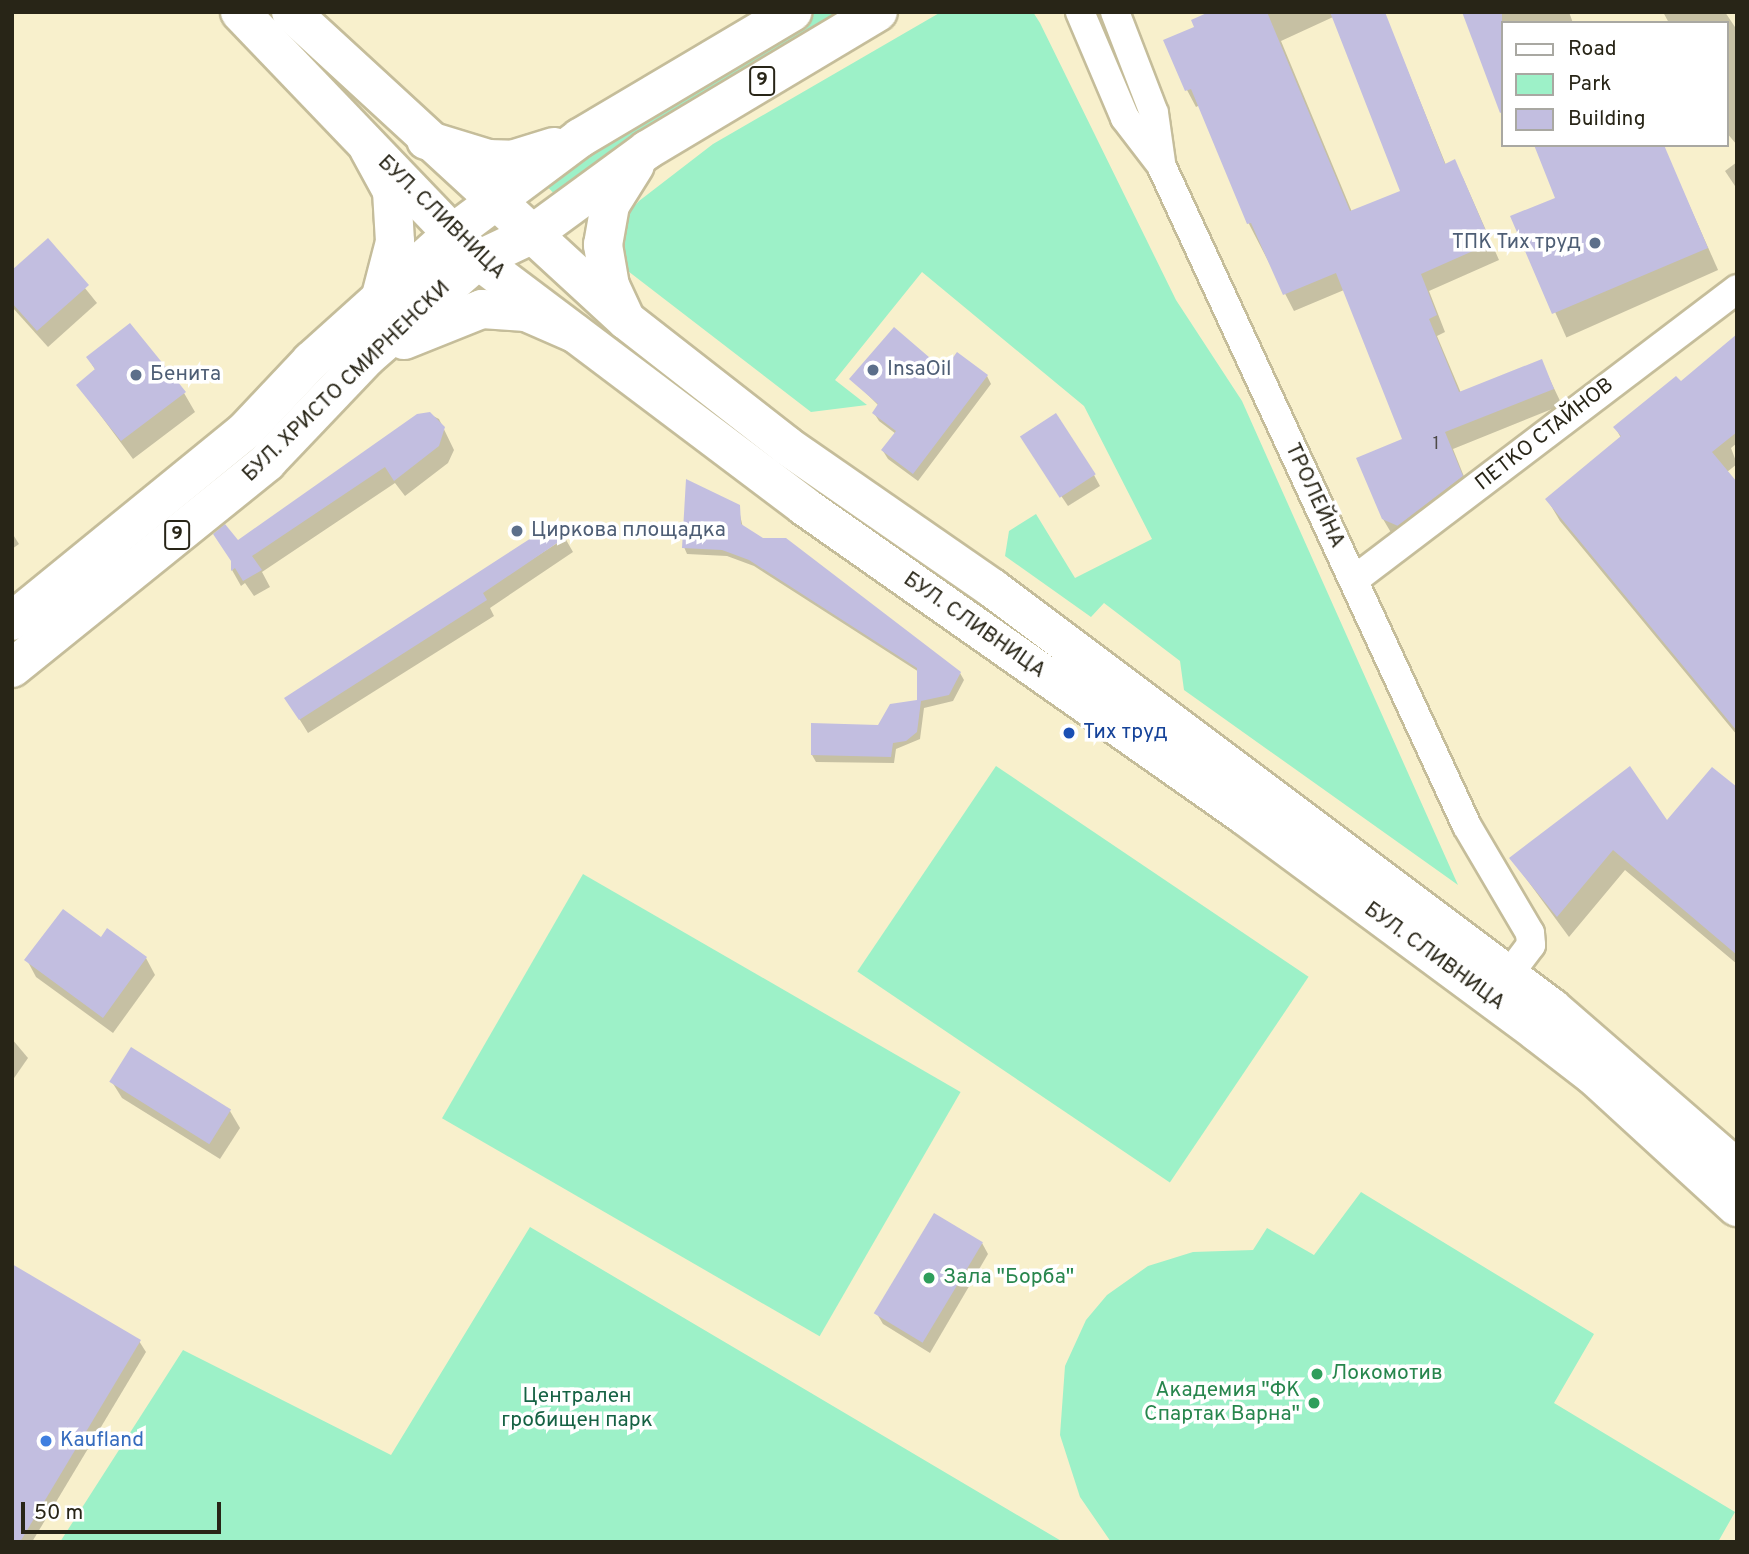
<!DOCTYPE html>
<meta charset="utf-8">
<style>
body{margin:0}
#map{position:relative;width:1749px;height:1554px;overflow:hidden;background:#f8f0cc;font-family:Overpass,sans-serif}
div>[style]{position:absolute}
.green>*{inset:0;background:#9df1c8;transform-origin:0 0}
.shadow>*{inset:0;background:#0003;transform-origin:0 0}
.building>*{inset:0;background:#c2bee0;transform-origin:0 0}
.roads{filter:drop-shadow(2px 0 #c5bd9a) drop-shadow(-2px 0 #c5bd9a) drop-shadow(0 2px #c5bd9a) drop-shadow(0 -2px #c5bd9a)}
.minor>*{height:28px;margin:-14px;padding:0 14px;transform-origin:14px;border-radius:14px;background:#fff}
.secondary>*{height:38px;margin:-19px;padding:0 19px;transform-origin:19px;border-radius:19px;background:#fff}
.primary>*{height:38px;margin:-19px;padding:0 19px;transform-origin:19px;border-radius:19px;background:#fff}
.dots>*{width:19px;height:19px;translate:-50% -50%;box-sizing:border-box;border:4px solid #fff;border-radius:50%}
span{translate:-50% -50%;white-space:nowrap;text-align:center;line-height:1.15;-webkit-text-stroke:7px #fff;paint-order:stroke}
.number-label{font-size:18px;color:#4e4b49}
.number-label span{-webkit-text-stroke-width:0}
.shield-label span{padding:2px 5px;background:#fff;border:2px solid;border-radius:5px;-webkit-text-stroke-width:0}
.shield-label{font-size:19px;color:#282517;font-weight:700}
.street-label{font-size:21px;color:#282517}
.service-label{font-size:21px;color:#4e5e75}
.right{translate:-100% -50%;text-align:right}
.left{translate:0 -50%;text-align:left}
.transit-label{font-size:21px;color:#164399}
.leisure-label{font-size:21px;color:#27864d}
.park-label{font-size:21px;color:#166244}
.shop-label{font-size:21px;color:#366cbe}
.frame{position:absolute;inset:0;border:14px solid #282517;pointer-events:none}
.legend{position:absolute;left:1501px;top:21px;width:228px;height:126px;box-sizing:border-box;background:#fff;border:2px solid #a9a8a2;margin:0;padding:9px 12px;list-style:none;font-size:21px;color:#282517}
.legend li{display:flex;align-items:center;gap:14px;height:35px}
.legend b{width:35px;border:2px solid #a9a8a2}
.scale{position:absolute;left:21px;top:1502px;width:200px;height:32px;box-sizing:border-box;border:4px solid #282517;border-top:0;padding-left:9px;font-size:21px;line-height:24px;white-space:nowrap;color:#282517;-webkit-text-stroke:5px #fff;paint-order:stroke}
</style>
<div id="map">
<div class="green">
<i style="clip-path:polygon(792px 12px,878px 12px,567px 207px,533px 172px)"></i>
<i style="clip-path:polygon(941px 12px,1033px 12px,1040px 23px,1176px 300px,1242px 401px,1458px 885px,1184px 690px,1180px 661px,1104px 603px,1091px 617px,1005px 556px,1009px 531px,1036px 514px,1075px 578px,1152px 539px,1084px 406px,922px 272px,835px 380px,867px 405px,811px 412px,624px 268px,619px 242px,622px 220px,639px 201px,713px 144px)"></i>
<i style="left:996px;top:766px;width:377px;height:248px;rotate:34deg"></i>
<i style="left:583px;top:874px;width:436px;height:282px;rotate:30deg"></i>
<i style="clip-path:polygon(1361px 1192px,1594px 1334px,1554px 1403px,1735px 1512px,1718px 1542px,1111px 1542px,1080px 1497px,1060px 1435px,1065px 1366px,1086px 1320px,1107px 1295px,1148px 1266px,1193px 1252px,1253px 1250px,1267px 1228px,1314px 1255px)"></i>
<i style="clip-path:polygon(530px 1227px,1063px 1542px,60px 1542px,183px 1350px,391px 1455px)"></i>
</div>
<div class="shadow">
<i style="clip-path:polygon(1214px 12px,1344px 12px,1281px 41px,1352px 212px,1402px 192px,1385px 15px,1446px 165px,1454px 162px,1463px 178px,1499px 260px,1429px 291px,1445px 332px,1437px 336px,1461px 393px,1541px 361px,1562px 405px,1453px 449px,1471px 494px,1393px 536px,1383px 519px,1404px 440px,1344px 290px,1294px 311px,1249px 224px,1200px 105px,1196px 107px,1187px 90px,1196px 28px)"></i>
<i style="clip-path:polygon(1464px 12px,1569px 12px,1573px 23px,1502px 23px,1502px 105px)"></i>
<i style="clip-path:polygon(1663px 12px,1725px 12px,1737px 30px,1737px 145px,1726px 132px,1726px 23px,1669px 23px)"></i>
<i style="left:1666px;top:153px;width:128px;height:166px;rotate:66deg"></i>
<i style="clip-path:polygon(1737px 162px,1737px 189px,1725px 171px)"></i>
<i style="clip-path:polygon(47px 241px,97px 303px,48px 347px,12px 307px,12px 272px)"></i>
<i style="clip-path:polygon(1737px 336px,1737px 443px,1731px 448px,1737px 464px,1727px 472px,1737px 625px,1737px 735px,1560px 521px,1547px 499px,1621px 438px,1615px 427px,1680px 383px)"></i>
<i style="clip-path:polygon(88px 358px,184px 393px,195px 412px,133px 459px,78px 385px,96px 371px)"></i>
<i style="clip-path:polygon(944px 372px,987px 376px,991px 384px,918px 481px,888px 459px,883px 451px,896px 434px,879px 421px,874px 413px,879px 406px,852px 379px)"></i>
<i style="clip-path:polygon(429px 414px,439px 419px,454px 450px,448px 463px,405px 496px,395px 483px,262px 572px,270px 587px,254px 596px,245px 583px,241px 586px,232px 570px,238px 542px)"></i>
<i style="clip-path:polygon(1028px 447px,1094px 475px,1100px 486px,1068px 506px)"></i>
<i style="clip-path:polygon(738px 506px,743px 528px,960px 673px,964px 680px,953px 701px,924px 708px,920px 739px,896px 749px,894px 763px,816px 762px,812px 755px,879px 727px,919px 702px,919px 672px,754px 566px,727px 556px,687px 554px,684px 547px)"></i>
<i style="clip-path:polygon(12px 533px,19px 544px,12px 549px)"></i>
<i style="clip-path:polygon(565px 538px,573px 552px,490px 608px,494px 616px,308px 733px,295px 712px)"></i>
<i style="clip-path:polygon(1737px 789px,1737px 964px,1625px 870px,1569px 937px,1511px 858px,1667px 823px)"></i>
<i style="clip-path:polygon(101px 939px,146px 958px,155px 975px,113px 1033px,36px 977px,27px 960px)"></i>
<i style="clip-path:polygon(12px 1039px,28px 1058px,12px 1081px)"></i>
<i style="clip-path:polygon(112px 1082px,230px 1111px,240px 1128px,220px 1159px,122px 1098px)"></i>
<i style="clip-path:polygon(982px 1243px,988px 1254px,930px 1353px,883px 1324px,877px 1314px)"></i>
<i style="clip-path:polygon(139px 1341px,146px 1352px,32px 1542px,12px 1542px)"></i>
</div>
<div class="building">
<i style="clip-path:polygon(1209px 12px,1267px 12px,1350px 211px,1400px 191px,1330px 12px,1385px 12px,1445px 164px,1455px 159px,1491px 243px,1421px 274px,1437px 315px,1429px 319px,1459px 392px,1542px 359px,1554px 389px,1445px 432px,1463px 476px,1398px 526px,1382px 519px,1356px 458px,1402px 439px,1336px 273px,1283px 295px,1251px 223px,1247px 224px,1191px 89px,1185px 91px,1163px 40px,1194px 27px,1191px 20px)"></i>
<i style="clip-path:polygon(1462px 12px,1502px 12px,1502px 112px,1500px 113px)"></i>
<i style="clip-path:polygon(1534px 145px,1664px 145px,1708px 248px,1552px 314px,1510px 216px,1555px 198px)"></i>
<i style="clip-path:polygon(48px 238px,89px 285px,37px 331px,12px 303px,12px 270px)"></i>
<i style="clip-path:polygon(130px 323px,186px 392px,121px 441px,76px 385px,95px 369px,86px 357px)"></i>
<i style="clip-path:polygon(894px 327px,944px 370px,957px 352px,988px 375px,913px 474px,881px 450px,896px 431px,872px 413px,878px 404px,849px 379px)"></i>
<i style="clip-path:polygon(1737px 334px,1737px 432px,1712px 452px,1737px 482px,1737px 731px,1545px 499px,1621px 436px,1613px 427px,1676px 376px,1681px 381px)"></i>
<i style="clip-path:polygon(430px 412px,445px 427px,439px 446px,394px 481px,385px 467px,252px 556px,262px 570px,243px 581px,235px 568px,231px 571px,231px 561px,213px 534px,225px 524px,238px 540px,417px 414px)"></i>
<i style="left:1056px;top:413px;width:73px;height:43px;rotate:57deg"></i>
<i style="clip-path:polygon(686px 479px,740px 505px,741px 524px,763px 538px,786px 538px,961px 672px,949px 695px,921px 701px,917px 732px,906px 741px,893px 743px,891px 757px,811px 755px,811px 723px,878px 725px,890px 704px,917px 700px,917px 668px,749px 560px,722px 550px,682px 548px)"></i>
<i style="clip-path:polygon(556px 522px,566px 537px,483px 593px,487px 600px,299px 720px,284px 698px)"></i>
<i style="clip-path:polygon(1630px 766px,1667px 820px,1712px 767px,1737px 787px,1737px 955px,1613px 850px,1557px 917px,1509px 858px)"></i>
<i style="clip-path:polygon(63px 909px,101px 937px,107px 928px,147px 957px,103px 1018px,24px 960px)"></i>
<i style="left:131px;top:1047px;width:118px;height:41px;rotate:32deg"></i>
<i style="left:934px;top:1213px;width:57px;height:117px;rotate:31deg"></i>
<i style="clip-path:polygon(12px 1264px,141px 1340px,20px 1542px,12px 1542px)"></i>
</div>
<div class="roads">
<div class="minor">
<i style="left:1080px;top:12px;width:115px;rotate:67deg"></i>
<i style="left:1125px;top:118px;width:59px;rotate:52.5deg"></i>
<i style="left:1161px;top:165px;width:728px;rotate:65.16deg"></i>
<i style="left:1467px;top:826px;width:124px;rotate:59.5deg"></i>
<i style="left:1530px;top:933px;width:12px;rotate:85deg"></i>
<i style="left:1531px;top:945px;width:38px;rotate:127deg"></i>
<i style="left:1115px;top:12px;width:108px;rotate:68.9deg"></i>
<i style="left:1154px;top:113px;width:49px;rotate:81.9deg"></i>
<i style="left:1354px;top:580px;width:481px;rotate:-37.2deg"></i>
</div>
<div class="secondary">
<i style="left:240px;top:12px;width:344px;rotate:46.2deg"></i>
<i style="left:478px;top:260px;width:408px;rotate:37deg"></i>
<i style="left:804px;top:506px;width:538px;rotate:35.08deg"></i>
<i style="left:1244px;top:815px;width:365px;rotate:36.5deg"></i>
<i style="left:1537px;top:1032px;width:72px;rotate:37.7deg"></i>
<i style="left:1594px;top:1076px;width:194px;rotate:42.5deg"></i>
<i style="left:291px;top:12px;width:455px;rotate:42.6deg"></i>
<i style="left:626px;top:320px;width:204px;rotate:38deg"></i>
<i style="left:787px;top:446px;width:249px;rotate:34.7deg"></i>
<i style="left:992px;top:588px;width:700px;rotate:36.87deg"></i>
<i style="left:1552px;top:1008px;width:245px;rotate:41deg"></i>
</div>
<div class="primary">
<i style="left:426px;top:140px;width:65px;rotate:17deg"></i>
<i style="left:488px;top:159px;width:24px;rotate:2deg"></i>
<i style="left:512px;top:160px;width:44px;rotate:-17.2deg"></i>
<i style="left:369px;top:149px;width:48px;rotate:61.3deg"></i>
<i style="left:392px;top:191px;width:51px;rotate:86.6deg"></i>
<i style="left:395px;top:242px;width:60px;rotate:104.5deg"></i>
<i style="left:626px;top:320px;width:38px;rotate:-115deg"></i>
<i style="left:610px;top:286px;width:42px;rotate:-99.7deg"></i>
<i style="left:603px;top:245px;width:41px;rotate:-80.1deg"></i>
<i style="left:610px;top:205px;width:47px;rotate:-58deg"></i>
<i style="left:404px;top:340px;width:84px;rotate:-21.7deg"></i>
<i style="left:482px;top:309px;width:44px;rotate:3.9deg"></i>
<i style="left:526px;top:312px;width:52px;rotate:23.6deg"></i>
<i style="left:12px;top:621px;width:302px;rotate:-39.2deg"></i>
<i style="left:246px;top:430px;width:95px;rotate:-46.7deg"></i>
<i style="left:311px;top:361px;width:191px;rotate:-42deg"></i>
<i style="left:453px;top:233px;width:159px;rotate:-36.8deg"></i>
<i style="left:580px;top:138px;width:247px;rotate:-30.7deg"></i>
<i style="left:12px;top:668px;width:328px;rotate:-38.9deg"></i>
<i style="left:267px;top:462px;width:145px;rotate:-46.4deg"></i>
<i style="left:367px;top:357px;width:147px;rotate:-41.1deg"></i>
<i style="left:478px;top:260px;width:59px;rotate:-25.3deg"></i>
<i style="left:531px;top:235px;width:144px;rotate:-36.2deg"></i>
<i style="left:647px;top:150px;width:269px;rotate:-30.9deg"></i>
</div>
</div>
<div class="dots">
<i style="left:1595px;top:243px;background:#5c6f8a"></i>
<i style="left:873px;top:370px;background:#5c6f8a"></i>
<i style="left:136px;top:375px;background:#5c6f8a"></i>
<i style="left:517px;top:531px;background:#5c6f8a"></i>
<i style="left:1069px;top:733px;background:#1a4fb4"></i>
<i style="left:929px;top:1278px;background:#2e9e5b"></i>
<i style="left:1317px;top:1374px;background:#2e9e5b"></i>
<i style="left:1314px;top:1403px;background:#2e9e5b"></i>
<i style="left:46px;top:1441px;background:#3f7fe0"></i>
</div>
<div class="number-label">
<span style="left:1436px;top:445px">1</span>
</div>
<div class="shield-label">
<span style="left:762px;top:81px">9</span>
<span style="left:177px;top:535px">9</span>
</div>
<div class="street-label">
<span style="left:441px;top:218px;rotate:44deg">БУЛ. СЛИВНИЦА</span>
<span style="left:347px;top:382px;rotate:-44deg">БУЛ. ХРИСТО СМИРНЕНСКИ</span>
<span style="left:1545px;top:435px;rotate:-38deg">ПЕТКО СТАЙНОВ</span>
<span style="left:1314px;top:496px;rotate:65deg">ТРОЛЕЙНА</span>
<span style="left:974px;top:626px;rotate:35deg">БУЛ. СЛИВНИЦА</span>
<span style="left:1434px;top:957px;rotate:36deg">БУЛ. СЛИВНИЦА</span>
</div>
<div class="service-label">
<span class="right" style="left:1581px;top:243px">ТПК Тих труд</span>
<span class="left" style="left:887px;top:370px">InsaOil</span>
<span class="left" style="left:150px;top:375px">Бенита</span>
<span class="left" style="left:531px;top:531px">Циркова площадка</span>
</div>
<div class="transit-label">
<span class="left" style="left:1083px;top:733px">Тих труд</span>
</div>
<div class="leisure-label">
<span class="left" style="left:943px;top:1278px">Зала "Борба"</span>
<span class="left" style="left:1331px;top:1374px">Локомотив</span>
<span class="right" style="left:1300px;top:1403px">Академия "ФК<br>Спартак Варна"</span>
</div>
<div class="park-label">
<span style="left:577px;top:1409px">Централен<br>гробищен парк</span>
</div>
<div class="shop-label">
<span class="left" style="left:60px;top:1441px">Kaufland</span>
</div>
<div class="frame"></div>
<ul class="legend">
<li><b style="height:9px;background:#fff"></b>Road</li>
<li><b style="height:19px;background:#9df1c8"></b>Park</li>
<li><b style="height:19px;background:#c2bee0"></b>Building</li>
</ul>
<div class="scale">50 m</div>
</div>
